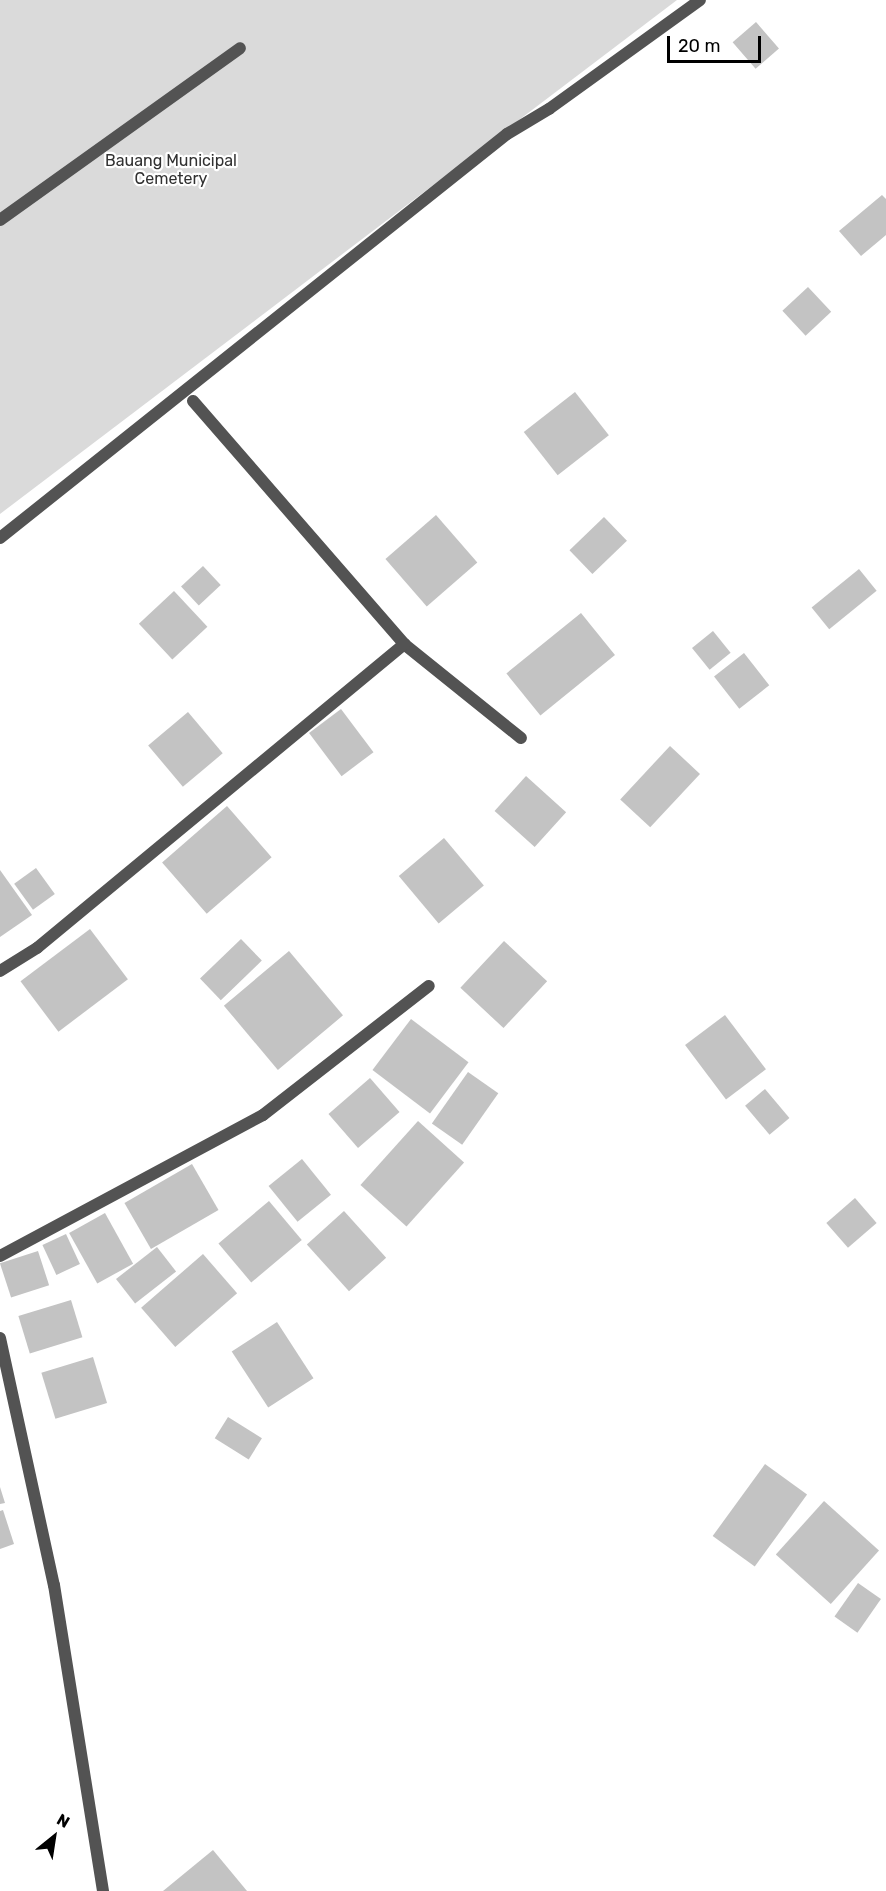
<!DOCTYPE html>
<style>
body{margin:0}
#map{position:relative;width:886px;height:1891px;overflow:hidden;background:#fff;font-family:Rubik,sans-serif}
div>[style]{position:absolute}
.green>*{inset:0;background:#dadada}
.building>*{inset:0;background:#c3c3c3;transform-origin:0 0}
.service>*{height:12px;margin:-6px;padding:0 6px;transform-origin:6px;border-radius:6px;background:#535353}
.minor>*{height:12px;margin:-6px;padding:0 6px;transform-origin:6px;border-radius:6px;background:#535353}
span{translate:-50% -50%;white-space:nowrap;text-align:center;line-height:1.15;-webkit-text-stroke:4.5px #fff;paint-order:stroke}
.park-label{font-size:16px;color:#313131}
.north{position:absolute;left:24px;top:1807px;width:60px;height:60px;-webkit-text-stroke:4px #fff;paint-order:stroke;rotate:30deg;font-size:16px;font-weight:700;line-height:24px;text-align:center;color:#000}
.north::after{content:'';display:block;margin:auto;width:21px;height:27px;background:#000;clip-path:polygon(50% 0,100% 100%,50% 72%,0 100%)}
.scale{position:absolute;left:667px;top:36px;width:94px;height:27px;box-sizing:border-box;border:3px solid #000;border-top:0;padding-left:8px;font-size:18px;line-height:21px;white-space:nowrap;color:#000;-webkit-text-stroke:4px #fff;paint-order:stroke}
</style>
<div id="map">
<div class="green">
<i style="clip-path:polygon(0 0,677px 0,0 514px)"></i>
</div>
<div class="building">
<i style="left:756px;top:22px;width:35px;height:31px;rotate:49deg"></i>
<i style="clip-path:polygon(882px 195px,886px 199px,886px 235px,861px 256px,839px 231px)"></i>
<i style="left:808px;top:287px;width:34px;height:35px;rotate:47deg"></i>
<i style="left:575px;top:392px;width:55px;height:65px;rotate:52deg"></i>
<i style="left:436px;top:515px;width:63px;height:67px;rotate:49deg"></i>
<i style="left:604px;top:517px;width:33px;height:48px;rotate:46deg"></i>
<i style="left:203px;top:566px;width:26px;height:30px;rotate:47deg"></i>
<i style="left:859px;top:569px;width:28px;height:61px;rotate:51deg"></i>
<i style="left:174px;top:591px;width:49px;height:48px;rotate:47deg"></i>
<i style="left:581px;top:613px;width:54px;height:96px;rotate:51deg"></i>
<i style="left:713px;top:631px;width:28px;height:27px;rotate:51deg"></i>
<i style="left:744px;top:653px;width:41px;height:38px;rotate:52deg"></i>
<i style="left:341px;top:709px;width:54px;height:40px;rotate:53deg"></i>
<i style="left:188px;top:712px;width:54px;height:52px;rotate:50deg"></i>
<i style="left:670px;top:746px;width:41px;height:73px;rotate:43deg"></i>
<i style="left:526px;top:776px;width:54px;height:47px;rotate:42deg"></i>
<i style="left:227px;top:806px;width:68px;height:86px;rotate:49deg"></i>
<i style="left:444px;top:838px;width:62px;height:59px;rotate:50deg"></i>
<i style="left:36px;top:868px;width:32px;height:27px;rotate:54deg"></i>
<i style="clip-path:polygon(0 870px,32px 915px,0 937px)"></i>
<i style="left:90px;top:929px;width:63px;height:87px;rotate:53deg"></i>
<i style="left:241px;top:939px;width:30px;height:57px;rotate:46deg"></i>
<i style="left:504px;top:941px;width:59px;height:64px;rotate:43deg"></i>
<i style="left:289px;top:951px;width:84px;height:85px;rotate:50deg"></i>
<i style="left:725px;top:1015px;width:68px;height:50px;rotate:53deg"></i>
<i style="left:411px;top:1019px;width:72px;height:64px;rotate:37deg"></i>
<i style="left:468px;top:1072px;width:37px;height:63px;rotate:35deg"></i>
<i style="left:370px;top:1078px;width:45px;height:55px;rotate:49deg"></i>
<i style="left:765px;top:1089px;width:38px;height:26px;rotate:50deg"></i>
<i style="left:418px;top:1121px;width:62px;height:86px;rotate:42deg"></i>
<i style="left:302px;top:1159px;width:46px;height:43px;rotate:51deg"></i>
<i style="left:192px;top:1164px;width:53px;height:78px;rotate:60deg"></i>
<i style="left:855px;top:1198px;width:33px;height:38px;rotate:49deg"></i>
<i style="left:269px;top:1201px;width:51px;height:66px;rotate:50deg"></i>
<i style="left:344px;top:1211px;width:63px;height:50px;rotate:48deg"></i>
<i style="left:105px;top:1213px;width:58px;height:41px;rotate:61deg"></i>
<i style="left:66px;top:1234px;width:33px;height:26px;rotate:65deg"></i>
<i style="left:157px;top:1247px;width:31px;height:52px;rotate:52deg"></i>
<i style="left:38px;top:1251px;width:36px;height:40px;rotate:72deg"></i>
<i style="left:203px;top:1254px;width:52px;height:82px;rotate:49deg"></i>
<i style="left:71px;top:1300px;width:39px;height:55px;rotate:73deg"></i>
<i style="left:277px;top:1322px;width:67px;height:54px;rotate:57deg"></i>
<i style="left:93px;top:1357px;width:48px;height:54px;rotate:73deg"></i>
<i style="left:228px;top:1417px;width:40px;height:25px;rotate:32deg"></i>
<i style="left:765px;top:1464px;width:52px;height:89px;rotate:36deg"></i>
<i style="clip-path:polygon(0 1487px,5px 1503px,0 1504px)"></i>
<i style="left:824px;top:1501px;width:74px;height:72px;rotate:42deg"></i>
<i style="clip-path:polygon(3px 1510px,14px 1544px,0 1549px,0 1511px)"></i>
<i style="left:858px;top:1583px;width:28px;height:41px;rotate:35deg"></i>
<i style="clip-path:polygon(213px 1850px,247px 1891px,163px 1891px)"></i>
</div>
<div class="service">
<i style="left:0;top:220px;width:295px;rotate:-35.6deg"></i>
<i style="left:0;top:538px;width:648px;rotate:-38.55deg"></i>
<i style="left:507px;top:134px;width:49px;rotate:-30.8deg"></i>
<i style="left:549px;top:109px;width:186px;rotate:-35.8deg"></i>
</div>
<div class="minor">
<i style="left:193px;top:401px;width:322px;rotate:49deg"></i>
<i style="left:404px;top:644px;width:150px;rotate:38.8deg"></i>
<i style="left:0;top:971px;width:44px;rotate:-31.9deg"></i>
<i style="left:37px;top:948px;width:477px;rotate:-39.6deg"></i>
<i style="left:0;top:1256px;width:298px;rotate:-28.2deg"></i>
<i style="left:263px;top:1115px;width:210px;rotate:-37.9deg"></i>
<i style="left:0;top:1338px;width:253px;rotate:77.7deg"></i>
<i style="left:54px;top:1585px;width:310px;rotate:80.9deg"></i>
</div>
<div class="park-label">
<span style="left:171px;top:170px">Bauang Municipal<br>Cemetery</span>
</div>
<div class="north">N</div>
<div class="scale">20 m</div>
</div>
